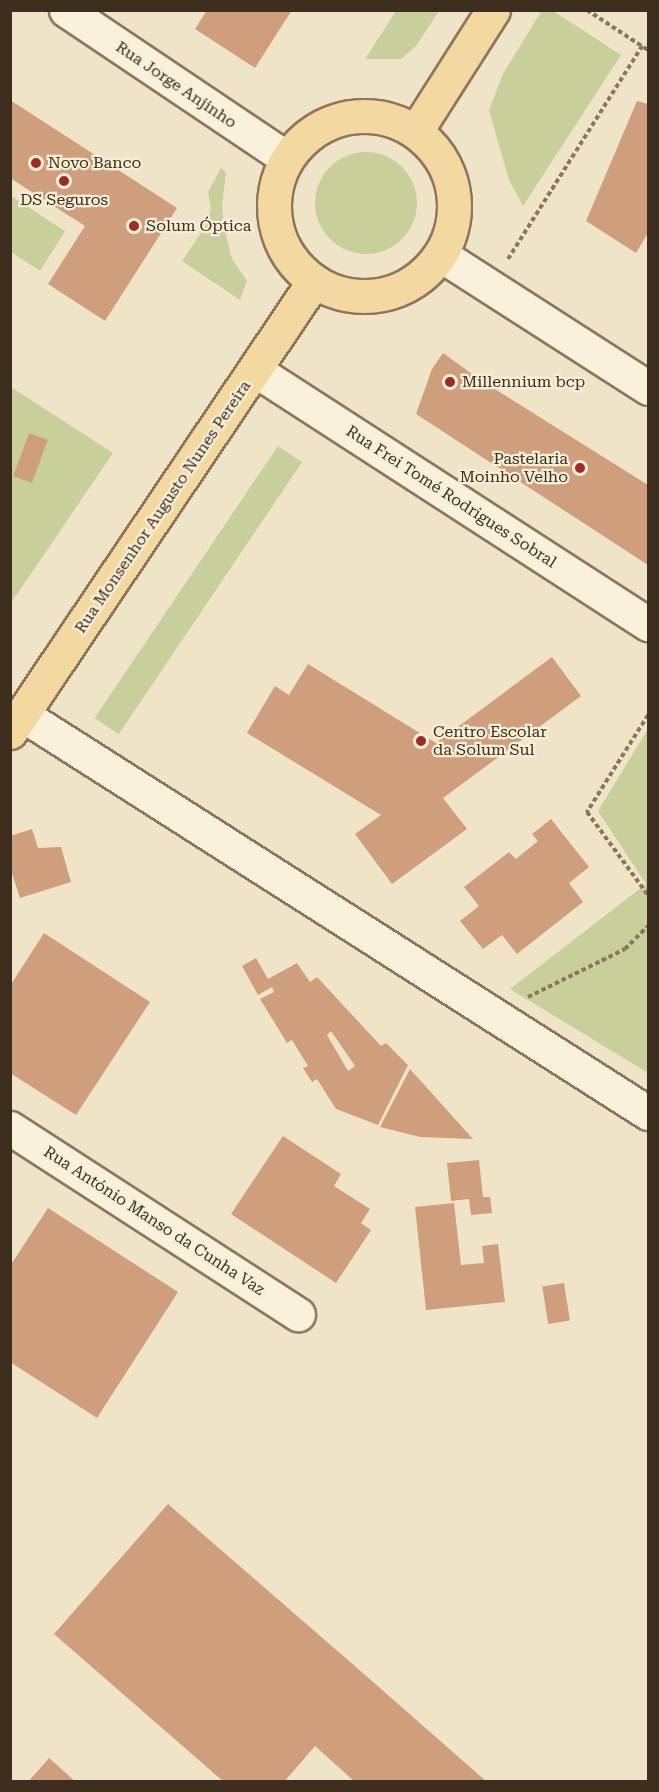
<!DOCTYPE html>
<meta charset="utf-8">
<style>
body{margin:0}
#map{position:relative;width:659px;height:1792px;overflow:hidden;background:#f0e4c8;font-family:"Roboto Serif",serif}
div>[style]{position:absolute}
.green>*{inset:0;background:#c9cf9b;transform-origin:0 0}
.round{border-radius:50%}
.building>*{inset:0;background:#cf9f7d;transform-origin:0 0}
.path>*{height:4px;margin-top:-2px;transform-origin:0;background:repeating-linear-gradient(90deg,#8d765c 0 4.5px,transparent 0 7.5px)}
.roads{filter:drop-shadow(2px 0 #8d765c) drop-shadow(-2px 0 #8d765c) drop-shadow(0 2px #8d765c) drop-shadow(0 -2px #8d765c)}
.minor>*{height:33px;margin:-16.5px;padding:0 16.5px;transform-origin:16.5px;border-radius:16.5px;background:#faf1dc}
.major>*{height:33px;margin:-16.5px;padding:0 16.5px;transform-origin:16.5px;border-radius:16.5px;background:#f3d9a0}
.major>.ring{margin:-16.5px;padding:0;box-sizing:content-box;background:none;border:33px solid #f3d9a0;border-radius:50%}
.dots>*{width:16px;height:16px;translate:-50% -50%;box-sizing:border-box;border:3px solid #f7eed8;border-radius:50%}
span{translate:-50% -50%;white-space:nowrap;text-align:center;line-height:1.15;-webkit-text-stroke:4.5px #f7eed8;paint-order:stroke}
.street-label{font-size:16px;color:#3d2e20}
.poi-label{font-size:16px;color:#3d2e20}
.left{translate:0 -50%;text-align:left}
.right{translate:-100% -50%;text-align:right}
.frame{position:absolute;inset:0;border:12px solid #3d2e20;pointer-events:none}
</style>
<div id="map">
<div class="green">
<i style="clip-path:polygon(542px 10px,553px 11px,621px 55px,523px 206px,509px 180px,489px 110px,503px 74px)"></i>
<i style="clip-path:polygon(396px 11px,439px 11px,416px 46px,401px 59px,365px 59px)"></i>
<i class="round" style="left:315px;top:152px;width:102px;height:102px"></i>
<i style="clip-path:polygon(221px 168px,226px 172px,222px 207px,225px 231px,232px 259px,247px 281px,240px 300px,182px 261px,205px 227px,211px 209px,208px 192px)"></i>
<i style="clip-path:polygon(11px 196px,65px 231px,40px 271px,11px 252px)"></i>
<i style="clip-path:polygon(11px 387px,113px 453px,11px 603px)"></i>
<i style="left:278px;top:446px;width:29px;height:328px;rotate:34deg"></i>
<i style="clip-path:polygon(648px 729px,648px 1073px,510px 989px,646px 884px,598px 811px)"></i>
</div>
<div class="building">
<i style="clip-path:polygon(207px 10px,292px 10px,255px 68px,195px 29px)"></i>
<i style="clip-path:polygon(10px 100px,177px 208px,105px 321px,48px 284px,85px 226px,10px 178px)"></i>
<i style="clip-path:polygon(637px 101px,648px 104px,648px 233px,636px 253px,586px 221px)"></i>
<i style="clip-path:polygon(443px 353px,479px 379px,648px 485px,648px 565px,416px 414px,432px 369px)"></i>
<i style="left:29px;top:433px;width:20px;height:46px;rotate:20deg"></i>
<i style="clip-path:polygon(552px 657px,581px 696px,443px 798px,467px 829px,392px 884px,355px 834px,381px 815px,247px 733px,275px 686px,289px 695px,308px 664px,436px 743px)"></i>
<i style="clip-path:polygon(551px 819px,589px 867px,569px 883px,583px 902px,517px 954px,502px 935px,483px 949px,460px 921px,479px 906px,464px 887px,509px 852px,516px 859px,538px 841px,532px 834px)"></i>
<i style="clip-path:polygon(32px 829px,38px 848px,61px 847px,71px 882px,20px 898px,10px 867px,10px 836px)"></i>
<i style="clip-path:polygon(44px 933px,150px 1002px,76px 1115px,10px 1073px,10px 986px)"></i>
<i style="clip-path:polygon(evenodd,256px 958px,268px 979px,297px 963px,310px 982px,317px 977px,381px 1046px,386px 1043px,408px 1065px,378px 1125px,336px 1109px,317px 1079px,312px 1082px,303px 1068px,308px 1066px,292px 1040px,287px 1043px,260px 999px,274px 992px,272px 987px,258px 995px,242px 966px,256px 958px,331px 1031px,355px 1066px,348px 1071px,327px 1035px,331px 1031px)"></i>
<i style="clip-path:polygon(410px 1069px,473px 1139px,420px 1137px,380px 1127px)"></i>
<i style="clip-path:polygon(283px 1136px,341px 1174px,334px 1186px,370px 1209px,361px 1223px,371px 1230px,336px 1283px,231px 1214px)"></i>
<i style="clip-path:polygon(479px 1160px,483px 1197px,490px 1197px,492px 1213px,471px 1215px,469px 1199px,451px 1201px,447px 1163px)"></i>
<i style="clip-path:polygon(454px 1203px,461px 1265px,484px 1263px,482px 1246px,498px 1244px,505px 1302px,426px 1310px,415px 1207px)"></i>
<i style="clip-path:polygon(48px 1208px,178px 1292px,97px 1418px,10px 1362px,10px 1266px)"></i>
<i style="left:564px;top:1283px;width:38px;height:22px;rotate:81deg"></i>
<i style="clip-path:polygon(168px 1504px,372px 1681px,487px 1782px,355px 1782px,315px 1746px,284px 1782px,224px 1782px,54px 1634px)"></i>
<i style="clip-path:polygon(49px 1758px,76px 1782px,28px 1782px)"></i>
</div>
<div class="path">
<i style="left:587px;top:10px;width:73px;rotate:33.3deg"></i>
<i style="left:508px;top:259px;width:252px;rotate:-57.8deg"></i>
<i style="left:648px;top:715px;width:115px;rotate:122.2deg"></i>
<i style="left:587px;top:812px;width:103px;rotate:53.7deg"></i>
<i style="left:528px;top:997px;width:108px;rotate:-26.3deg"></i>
<i style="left:625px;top:949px;width:33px;rotate:-45deg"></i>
</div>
<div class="roads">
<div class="minor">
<i style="left:66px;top:10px;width:265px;rotate:33.9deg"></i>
<i style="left:441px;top:255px;width:246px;rotate:32.7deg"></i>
<i style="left:255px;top:370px;width:468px;rotate:32.9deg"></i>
<i style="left:23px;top:715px;width:741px;rotate:32.49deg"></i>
<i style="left:10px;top:1128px;width:343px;rotate:32.9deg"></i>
</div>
<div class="major">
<i class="ring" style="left:274px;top:116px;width:147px;height:147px"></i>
<i style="left:416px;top:131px;width:143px;rotate:-57.5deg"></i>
<i style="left:10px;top:732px;width:544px;rotate:-56.02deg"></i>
</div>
</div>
<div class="dots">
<i style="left:36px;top:163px;background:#9e2a2b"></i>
<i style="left:64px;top:181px;background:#9e2a2b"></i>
<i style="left:134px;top:226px;background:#9e2a2b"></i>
<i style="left:450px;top:382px;background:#9e2a2b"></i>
<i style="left:580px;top:468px;background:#9e2a2b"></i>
<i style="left:421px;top:741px;background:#9e2a2b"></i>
</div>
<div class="street-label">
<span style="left:176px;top:85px;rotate:34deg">Rua Jorge Anjinho</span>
<span style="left:451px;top:497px;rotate:33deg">Rua Frei Tomé Rodrigues Sobral</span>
<span style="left:163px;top:507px;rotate:-56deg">Rua Monsenhor Augusto Nunes Pereira</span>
<span style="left:154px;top:1221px;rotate:33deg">Rua António Manso da Cunha Vaz</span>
</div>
<div class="poi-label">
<span class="left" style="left:48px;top:163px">Novo Banco</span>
<span style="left:64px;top:200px">DS Seguros</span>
<span class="left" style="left:146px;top:226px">Solum Óptica</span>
<span class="left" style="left:462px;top:382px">Millennium bcp</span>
<span class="right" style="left:568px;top:468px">Pastelaria<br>Moinho Velho</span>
<span class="left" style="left:433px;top:741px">Centro Escolar<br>da Solum Sul</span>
</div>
<div class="frame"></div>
</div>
